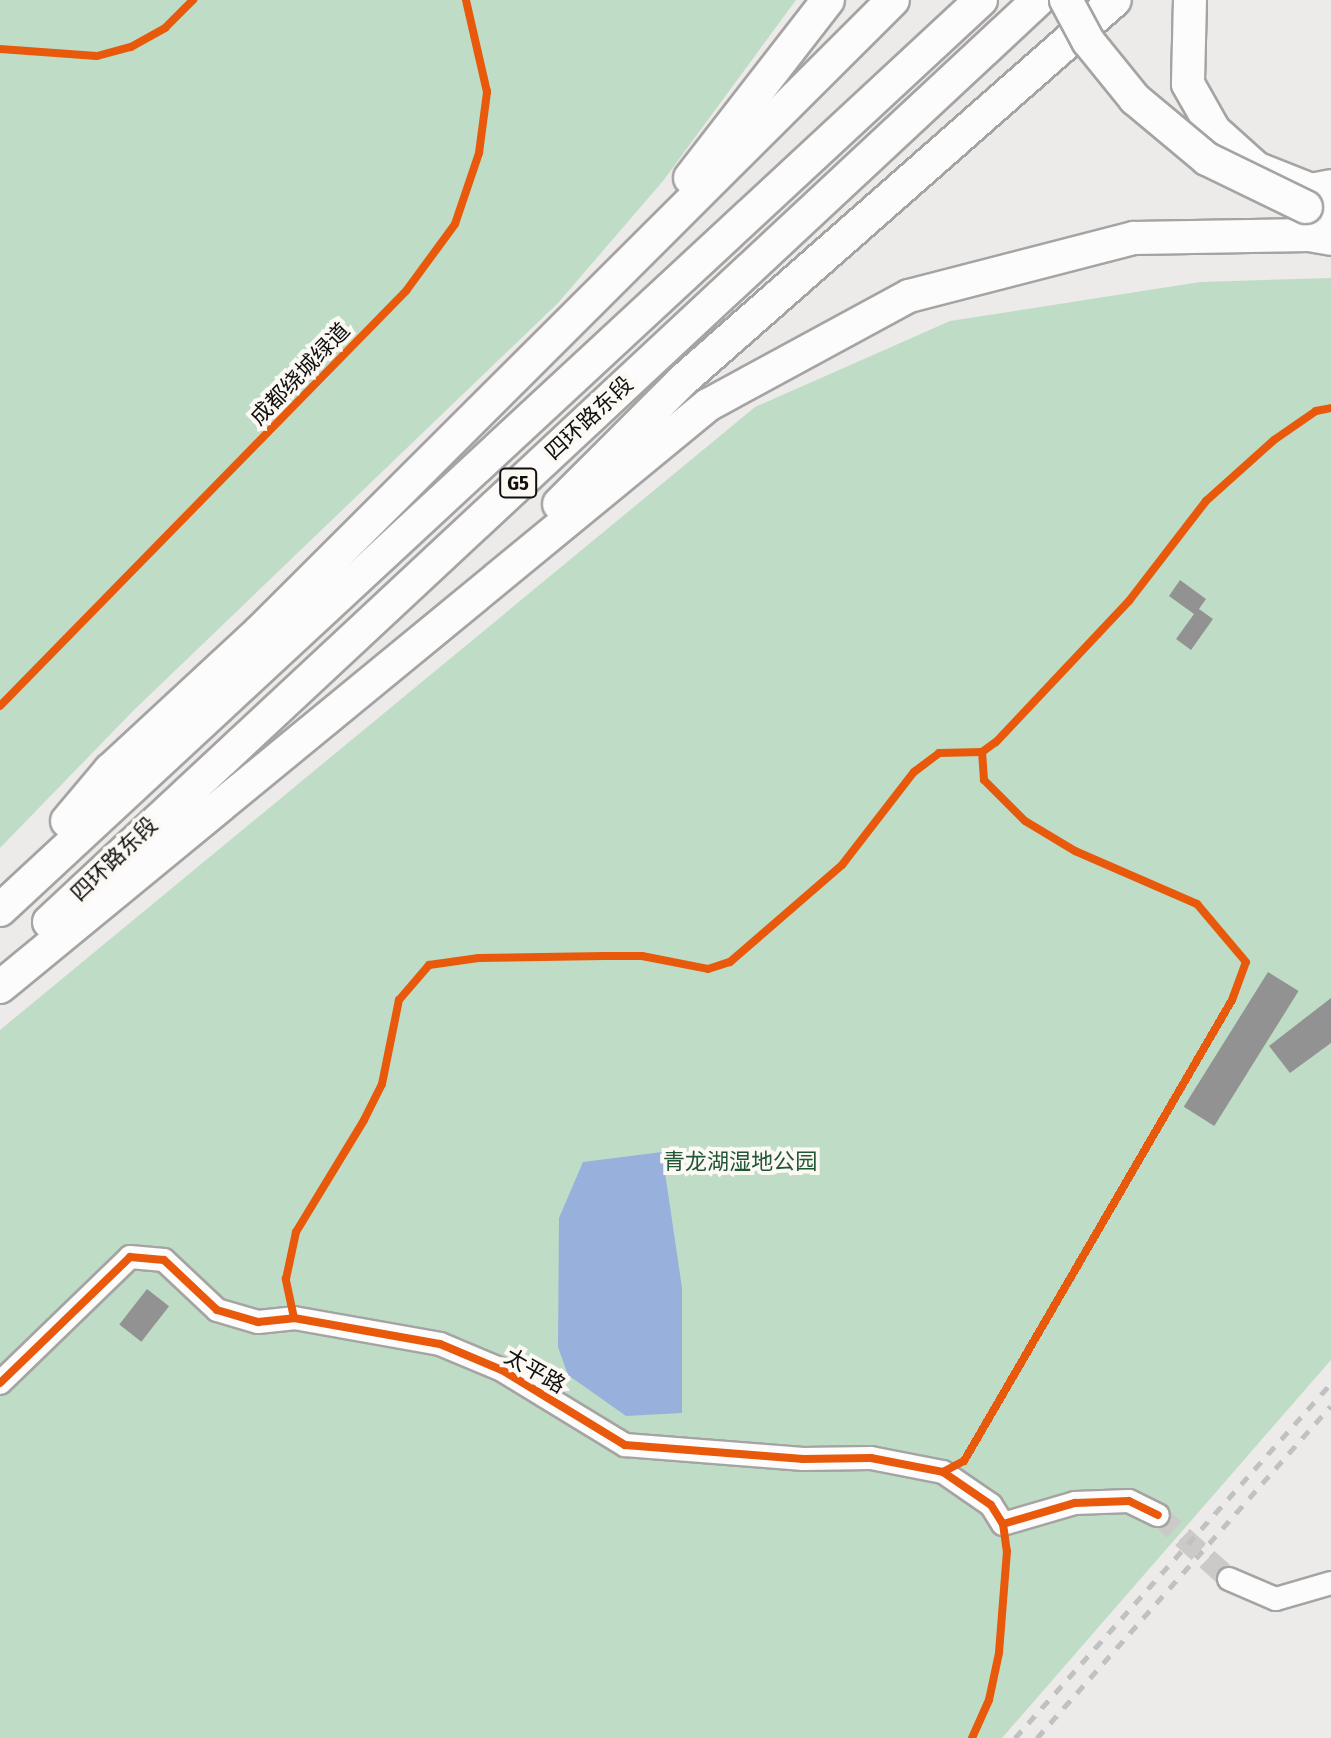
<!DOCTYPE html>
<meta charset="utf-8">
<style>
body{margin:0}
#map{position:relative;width:1331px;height:1738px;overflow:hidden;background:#edebe9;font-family:"Fira Sans Condensed","Noto Sans SC",sans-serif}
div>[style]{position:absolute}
.green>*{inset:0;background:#bfddc6}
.water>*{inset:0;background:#98b0dc}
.building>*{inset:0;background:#939292;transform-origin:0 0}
.minor-tunnel>*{height:22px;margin-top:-11px;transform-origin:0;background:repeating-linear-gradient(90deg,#cccac8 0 22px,transparent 0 33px)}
.roads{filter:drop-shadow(2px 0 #a6a4a3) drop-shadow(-2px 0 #a6a4a3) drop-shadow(0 2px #a6a4a3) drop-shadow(0 -2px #a6a4a3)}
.minor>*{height:22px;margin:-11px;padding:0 11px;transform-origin:11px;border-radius:11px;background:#fcfcfc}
.highway>*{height:32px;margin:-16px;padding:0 16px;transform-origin:16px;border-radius:16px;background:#fcfcfc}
.rail>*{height:5px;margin-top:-2.5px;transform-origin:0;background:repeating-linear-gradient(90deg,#c2c1c1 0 10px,transparent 0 20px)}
.bridges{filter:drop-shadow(2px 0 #a6a4a3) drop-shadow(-2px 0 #a6a4a3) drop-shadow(0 2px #a6a4a3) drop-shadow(0 -2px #a6a4a3)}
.highway-bridge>*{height:32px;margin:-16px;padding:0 16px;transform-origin:16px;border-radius:16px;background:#fcfcfc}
.cycleway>*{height:8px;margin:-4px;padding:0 4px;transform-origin:4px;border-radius:4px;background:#e8590c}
span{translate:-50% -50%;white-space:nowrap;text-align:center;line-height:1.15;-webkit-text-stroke:8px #fcf9f5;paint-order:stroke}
.shield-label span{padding:2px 6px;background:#fcf9f5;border:2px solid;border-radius:6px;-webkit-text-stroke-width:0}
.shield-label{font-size:20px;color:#11100f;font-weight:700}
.street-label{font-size:22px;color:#11100f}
.park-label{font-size:22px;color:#205634}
</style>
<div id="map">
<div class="green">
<i style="clip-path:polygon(0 0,796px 0,663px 181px,558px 303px,134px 710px,0 848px)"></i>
<i style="clip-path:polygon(1331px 278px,1331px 1360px,1002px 1738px,0 1738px,0 1030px,755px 407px,950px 321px,1200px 282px)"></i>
</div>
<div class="water">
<i style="clip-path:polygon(662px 1152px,682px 1288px,682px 1413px,626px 1416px,568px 1375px,558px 1347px,559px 1218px,583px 1162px)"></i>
</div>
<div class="building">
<i style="clip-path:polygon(1180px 580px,1206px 599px,1199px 609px,1213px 619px,1191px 650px,1176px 639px,1194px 614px,1169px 596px)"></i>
<i style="left:1268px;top:972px;width:36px;height:159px;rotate:32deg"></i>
<i style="clip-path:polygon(1331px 998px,1331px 1043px,1290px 1073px,1269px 1046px)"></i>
<i style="left:147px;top:1289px;width:28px;height:45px;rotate:38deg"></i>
</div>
<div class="minor-tunnel">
<i style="left:1158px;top:1515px;width:96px;rotate:42deg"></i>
</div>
<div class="roads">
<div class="minor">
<i style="left:0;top:1383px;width:181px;rotate:-44.1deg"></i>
<i style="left:130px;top:1257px;width:34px;rotate:5deg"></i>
<i style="left:164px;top:1260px;width:73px;rotate:43.3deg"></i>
<i style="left:217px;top:1310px;width:43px;rotate:16.3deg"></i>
<i style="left:258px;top:1322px;width:36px;rotate:-6deg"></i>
<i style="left:294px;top:1318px;width:148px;rotate:10.1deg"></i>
<i style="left:440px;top:1344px;width:67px;rotate:22.8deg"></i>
<i style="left:502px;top:1370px;width:144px;rotate:31.4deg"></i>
<i style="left:625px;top:1445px;width:179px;rotate:4.5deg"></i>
<i style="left:803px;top:1459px;width:68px;rotate:-0.8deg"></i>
<i style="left:871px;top:1458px;width:73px;rotate:11deg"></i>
<i style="left:943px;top:1472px;width:58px;rotate:34.5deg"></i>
<i style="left:991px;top:1505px;width:22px;rotate:58deg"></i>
<i style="left:1003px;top:1524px;width:75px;rotate:-16.3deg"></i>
<i style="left:1075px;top:1503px;width:54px;rotate:-2.1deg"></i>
<i style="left:1129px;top:1501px;width:32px;rotate:26deg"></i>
<i style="left:1229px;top:1579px;width:51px;rotate:23.1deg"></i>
<i style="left:1276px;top:1599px;width:57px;rotate:-16.2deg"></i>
</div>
<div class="highway">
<i style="left:1190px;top:0;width:84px;rotate:91.4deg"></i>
<i style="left:1188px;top:84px;width:53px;rotate:60.5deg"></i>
<i style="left:1214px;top:130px;width:57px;rotate:42.1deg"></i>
<i style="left:1256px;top:168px;width:59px;rotate:21.8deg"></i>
<i style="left:1311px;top:190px;width:20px;rotate:-11deg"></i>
<i style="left:690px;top:178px;width:225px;rotate:-52.2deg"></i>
<i style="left:1306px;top:207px;width:27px;rotate:20deg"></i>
<i style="left:559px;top:504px;width:175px;rotate:-45deg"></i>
<i style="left:683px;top:380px;width:575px;rotate:-41.34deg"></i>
<i style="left:67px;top:821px;width:67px;rotate:-49.9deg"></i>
<i style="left:110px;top:770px;width:203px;rotate:-42.8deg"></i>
<i style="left:259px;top:632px;width:895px;rotate:-44.91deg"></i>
<i style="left:0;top:910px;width:1338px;rotate:-42.85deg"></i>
<i style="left:49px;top:922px;width:1352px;rotate:-42.99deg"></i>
<i style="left:0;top:987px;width:917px;rotate:-39.42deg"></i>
<i style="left:708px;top:405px;width:229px;rotate:-28.5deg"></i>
<i style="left:909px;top:296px;width:232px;rotate:-14.5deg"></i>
<i style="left:1134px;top:238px;width:175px;rotate:-1deg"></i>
<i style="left:1309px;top:235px;width:22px;rotate:10deg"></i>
</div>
</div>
<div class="rail">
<i style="left:1015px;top:1738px;width:475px;rotate:-48.3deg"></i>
<i style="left:1037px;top:1738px;width:443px;rotate:-48.5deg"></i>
</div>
<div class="bridges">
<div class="highway-bridge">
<i style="left:1066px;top:0;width:47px;rotate:61.8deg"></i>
<i style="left:1088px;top:41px;width:75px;rotate:51deg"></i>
<i style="left:1135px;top:99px;width:94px;rotate:39.8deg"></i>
<i style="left:1207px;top:159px;width:110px;rotate:25.9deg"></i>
</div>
</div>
<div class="cycleway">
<i style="left:0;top:49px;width:97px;rotate:4.1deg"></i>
<i style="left:97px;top:56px;width:35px;rotate:-15deg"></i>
<i style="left:131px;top:47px;width:39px;rotate:-29deg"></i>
<i style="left:165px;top:28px;width:40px;rotate:-45deg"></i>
<i style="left:0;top:706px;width:581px;rotate:-45.63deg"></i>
<i style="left:406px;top:291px;width:83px;rotate:-53.8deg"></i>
<i style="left:455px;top:224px;width:75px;rotate:-71.3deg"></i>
<i style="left:479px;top:153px;width:62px;rotate:-82.5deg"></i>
<i style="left:487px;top:92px;width:94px;rotate:-102.9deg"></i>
<i style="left:294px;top:1318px;width:40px;rotate:-102deg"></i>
<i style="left:286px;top:1279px;width:48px;rotate:-78deg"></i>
<i style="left:296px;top:1232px;width:131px;rotate:-58.7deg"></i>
<i style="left:364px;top:1120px;width:40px;rotate:-63.4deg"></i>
<i style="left:382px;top:1084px;width:86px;rotate:-78.6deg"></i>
<i style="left:399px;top:1000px;width:46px;rotate:-49.4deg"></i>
<i style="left:429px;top:965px;width:50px;rotate:-8deg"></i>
<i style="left:479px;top:958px;width:126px;rotate:-0.9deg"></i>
<i style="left:605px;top:956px;width:37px"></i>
<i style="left:642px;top:956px;width:67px;rotate:11.1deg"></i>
<i style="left:708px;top:969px;width:23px;rotate:-18deg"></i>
<i style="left:730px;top:962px;width:148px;rotate:-40.9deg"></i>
<i style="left:842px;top:865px;width:118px;rotate:-52.3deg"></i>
<i style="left:914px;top:772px;width:31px;rotate:-37deg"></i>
<i style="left:939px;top:753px;width:43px;rotate:-1.3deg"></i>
<i style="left:982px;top:752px;width:17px;rotate:-36deg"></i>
<i style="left:996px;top:742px;width:194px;rotate:-46.7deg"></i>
<i style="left:1129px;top:601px;width:126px;rotate:-52.4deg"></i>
<i style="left:1206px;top:501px;width:91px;rotate:-41.9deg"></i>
<i style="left:1274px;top:440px;width:51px;rotate:-34.6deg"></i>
<i style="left:1316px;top:411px;width:15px;rotate:-11deg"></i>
<i style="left:0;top:1383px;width:181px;rotate:-44.1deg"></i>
<i style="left:130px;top:1257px;width:34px;rotate:5deg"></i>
<i style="left:164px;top:1260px;width:73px;rotate:43.3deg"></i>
<i style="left:217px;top:1310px;width:43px;rotate:16.3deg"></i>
<i style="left:258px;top:1322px;width:36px;rotate:-6deg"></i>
<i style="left:294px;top:1318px;width:148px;rotate:10.1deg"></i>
<i style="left:440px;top:1344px;width:67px;rotate:22.8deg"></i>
<i style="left:502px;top:1370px;width:144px;rotate:31.4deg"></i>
<i style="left:625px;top:1445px;width:179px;rotate:4.5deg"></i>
<i style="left:803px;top:1459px;width:68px;rotate:-0.8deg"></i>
<i style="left:871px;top:1458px;width:73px;rotate:11deg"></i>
<i style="left:943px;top:1472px;width:58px;rotate:34.5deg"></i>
<i style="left:991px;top:1505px;width:22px;rotate:58deg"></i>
<i style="left:1003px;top:1524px;width:27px;rotate:82deg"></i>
<i style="left:1007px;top:1551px;width:102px;rotate:94.5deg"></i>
<i style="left:999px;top:1653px;width:48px;rotate:102deg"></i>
<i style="left:989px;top:1700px;width:42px;rotate:114.1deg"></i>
<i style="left:943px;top:1472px;width:24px;rotate:-28deg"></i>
<i style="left:964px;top:1461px;width:533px;rotate:-59.83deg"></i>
<i style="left:1232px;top:1000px;width:40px;rotate:-69.8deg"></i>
<i style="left:1246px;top:962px;width:76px;rotate:-130.2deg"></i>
<i style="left:1197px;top:904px;width:133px;rotate:-156.5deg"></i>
<i style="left:1075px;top:851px;width:58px;rotate:-149deg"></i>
<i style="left:1025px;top:821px;width:58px;rotate:-135deg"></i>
<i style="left:984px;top:780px;width:28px;rotate:-94deg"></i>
<i style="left:1003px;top:1524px;width:75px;rotate:-16.3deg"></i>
<i style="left:1075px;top:1503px;width:54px;rotate:-2.1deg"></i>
<i style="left:1129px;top:1501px;width:32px;rotate:26deg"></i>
</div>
<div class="shield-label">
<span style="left:518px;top:483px">G5</span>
</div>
<div class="street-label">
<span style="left:300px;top:374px;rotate:-46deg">成都绕城绿道</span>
<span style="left:589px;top:418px;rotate:-43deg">四环路东段</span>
<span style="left:114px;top:859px;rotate:-44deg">四环路东段</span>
<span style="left:535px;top:1371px;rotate:30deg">太平路</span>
</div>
<div class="park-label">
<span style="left:740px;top:1162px">青龙湖湿地公园</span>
</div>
</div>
